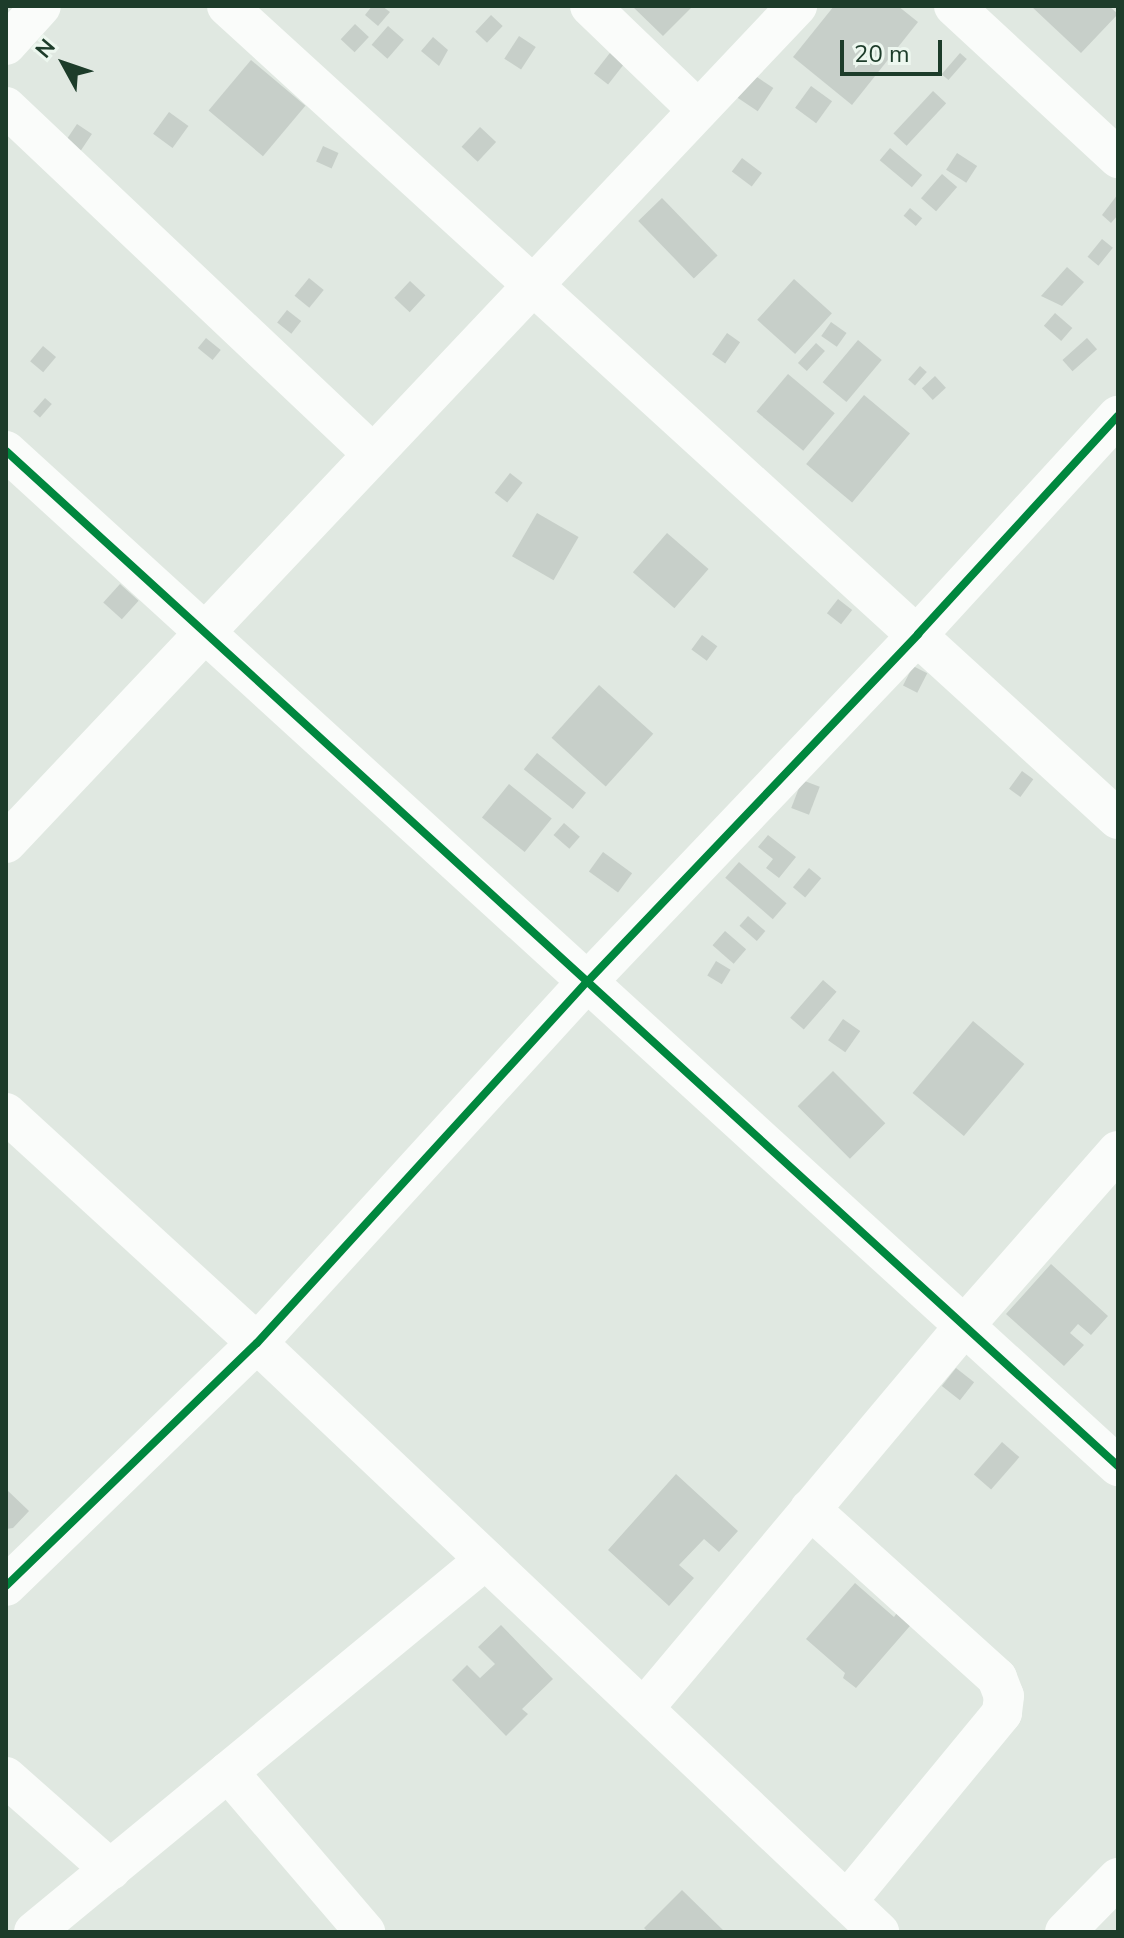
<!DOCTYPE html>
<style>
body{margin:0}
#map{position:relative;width:1124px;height:1938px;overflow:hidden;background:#e0e8e1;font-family:"Nunito Sans",sans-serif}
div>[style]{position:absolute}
.building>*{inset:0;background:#c7cfc9;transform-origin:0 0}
.minor>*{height:40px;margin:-20px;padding:0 20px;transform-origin:20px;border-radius:20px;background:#fafcfa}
.cycleway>*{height:8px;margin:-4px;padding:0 4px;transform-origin:4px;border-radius:4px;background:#00873e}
span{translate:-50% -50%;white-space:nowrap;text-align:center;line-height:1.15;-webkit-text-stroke:6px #edf7ef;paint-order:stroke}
.frame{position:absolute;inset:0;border:8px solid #1d3c2a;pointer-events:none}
.north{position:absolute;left:24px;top:24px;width:80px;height:80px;-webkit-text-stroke:6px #edf7ef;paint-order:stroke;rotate:310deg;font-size:22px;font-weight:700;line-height:32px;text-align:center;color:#1d3c2a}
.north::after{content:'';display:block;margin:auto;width:28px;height:36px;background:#1d3c2a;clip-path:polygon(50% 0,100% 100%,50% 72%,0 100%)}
.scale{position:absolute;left:840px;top:40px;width:102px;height:36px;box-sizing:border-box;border:4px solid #1d3c2a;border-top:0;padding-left:10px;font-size:24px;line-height:28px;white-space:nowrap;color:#1d3c2a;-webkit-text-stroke:6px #edf7ef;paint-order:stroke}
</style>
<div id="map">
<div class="building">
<i style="clip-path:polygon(372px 6px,382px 6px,390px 12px,378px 26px,365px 15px)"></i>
<i style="clip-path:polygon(632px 6px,693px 6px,663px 36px)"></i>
<i style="clip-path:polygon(834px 6px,898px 6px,918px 22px,852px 105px,793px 57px)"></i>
<i style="clip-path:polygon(1031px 6px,1109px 6px,1118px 14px,1081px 53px)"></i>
<i style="left:491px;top:15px;width:16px;height:23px;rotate:43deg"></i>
<i style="left:355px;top:24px;width:19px;height:21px;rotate:43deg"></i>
<i style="left:388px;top:26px;width:21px;height:25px;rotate:41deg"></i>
<i style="left:519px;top:36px;width:20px;height:27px;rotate:33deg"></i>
<i style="clip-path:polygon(433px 37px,448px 50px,439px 66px,421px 51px)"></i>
<i style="left:613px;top:49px;width:18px;height:31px;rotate:38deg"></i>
<i style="left:960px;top:53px;width:9px;height:28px;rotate:41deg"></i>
<i style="left:251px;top:60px;width:71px;height:66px;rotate:40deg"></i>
<i style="left:751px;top:73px;width:27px;height:28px;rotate:34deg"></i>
<i style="left:811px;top:86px;width:26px;height:27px;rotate:36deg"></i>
<i style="left:933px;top:91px;width:18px;height:58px;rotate:43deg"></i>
<i style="left:169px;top:112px;width:24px;height:27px;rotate:36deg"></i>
<i style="left:77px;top:124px;width:18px;height:21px;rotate:34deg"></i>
<i style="left:480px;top:127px;width:22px;height:27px;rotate:43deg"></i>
<i style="left:323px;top:146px;width:17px;height:17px;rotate:24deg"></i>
<i style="left:890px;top:148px;width:42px;height:16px;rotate:40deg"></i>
<i style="left:957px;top:153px;width:24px;height:20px;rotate:33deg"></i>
<i style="left:742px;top:158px;width:25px;height:17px;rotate:37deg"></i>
<i style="left:942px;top:174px;width:20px;height:32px;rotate:41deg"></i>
<i style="clip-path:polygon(1118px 194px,1118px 215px,1111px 223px,1102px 215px)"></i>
<i style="left:662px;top:198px;width:80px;height:33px;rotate:46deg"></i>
<i style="left:910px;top:208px;width:16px;height:10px;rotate:40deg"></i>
<i style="left:1102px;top:239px;width:14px;height:23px;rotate:39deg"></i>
<i style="clip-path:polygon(1067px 267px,1084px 282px,1062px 306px,1041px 296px)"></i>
<i style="left:309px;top:278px;width:19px;height:23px;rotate:39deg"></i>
<i style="left:794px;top:279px;width:51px;height:55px;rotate:42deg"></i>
<i style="left:410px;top:281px;width:21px;height:23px;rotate:43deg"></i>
<i style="left:287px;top:310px;width:18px;height:16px;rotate:38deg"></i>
<i style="left:1055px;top:313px;width:23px;height:17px;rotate:41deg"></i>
<i style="left:831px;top:322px;width:19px;height:17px;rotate:35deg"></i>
<i style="left:727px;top:333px;width:16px;height:26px;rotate:35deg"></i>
<i style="left:206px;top:338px;width:19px;height:13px;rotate:39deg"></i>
<i style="left:1087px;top:338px;width:15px;height:33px;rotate:48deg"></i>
<i style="left:858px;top:340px;width:31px;height:55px;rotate:40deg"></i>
<i style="left:816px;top:343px;width:12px;height:27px;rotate:42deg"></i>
<i style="left:43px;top:346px;width:17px;height:20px;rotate:40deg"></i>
<i style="left:920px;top:366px;width:9px;height:18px;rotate:41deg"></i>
<i style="left:788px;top:374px;width:61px;height:49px;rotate:40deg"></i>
<i style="left:935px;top:376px;width:16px;height:18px;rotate:47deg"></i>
<i style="left:864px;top:395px;width:60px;height:90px;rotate:40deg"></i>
<i style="left:45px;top:398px;width:9px;height:18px;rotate:41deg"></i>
<i style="left:510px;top:473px;width:16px;height:25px;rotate:38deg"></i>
<i style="left:537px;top:513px;width:48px;height:50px;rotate:30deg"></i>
<i style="left:667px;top:533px;width:55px;height:52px;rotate:41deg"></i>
<i style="left:120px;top:584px;width:25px;height:25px;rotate:42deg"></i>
<i style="left:838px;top:599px;width:18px;height:18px;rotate:38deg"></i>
<i style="left:702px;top:635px;width:19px;height:18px;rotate:36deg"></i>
<i style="left:913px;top:666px;width:16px;height:22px;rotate:27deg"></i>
<i style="left:599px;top:685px;width:73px;height:71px;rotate:42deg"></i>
<i style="left:537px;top:753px;width:63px;height:21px;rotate:39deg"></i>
<i style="left:1022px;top:771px;width:14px;height:22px;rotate:36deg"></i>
<i style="left:802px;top:780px;width:19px;height:30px;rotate:21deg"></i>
<i style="left:509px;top:784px;width:55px;height:43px;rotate:39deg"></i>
<i style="left:564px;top:823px;width:21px;height:16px;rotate:41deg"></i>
<i style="clip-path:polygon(768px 835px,796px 857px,779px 878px,766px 868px,773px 859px,758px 847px)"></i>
<i style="left:603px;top:852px;width:36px;height:24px;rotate:36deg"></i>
<i style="left:739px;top:862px;width:63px;height:21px;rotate:41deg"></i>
<i style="left:809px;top:868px;width:16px;height:25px;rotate:40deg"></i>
<i style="left:748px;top:916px;width:23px;height:13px;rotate:41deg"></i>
<i style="left:725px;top:931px;width:28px;height:19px;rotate:41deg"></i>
<i style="left:716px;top:961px;width:17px;height:17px;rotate:31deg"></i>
<i style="left:823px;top:980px;width:18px;height:50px;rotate:41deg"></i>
<i style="left:843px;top:1019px;width:21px;height:26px;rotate:35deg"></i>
<i style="left:973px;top:1021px;width:67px;height:94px;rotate:40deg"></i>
<i style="left:833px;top:1071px;width:74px;height:50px;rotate:45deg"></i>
<i style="clip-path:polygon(1051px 1264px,1108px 1316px,1091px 1335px,1078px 1324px,1070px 1333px,1084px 1345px,1064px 1366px,1006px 1314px)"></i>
<i style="left:956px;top:1368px;width:23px;height:23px;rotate:38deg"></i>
<i style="left:1002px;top:1442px;width:23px;height:43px;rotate:41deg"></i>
<i style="clip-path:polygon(676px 1474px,738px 1531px,719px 1552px,704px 1539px,679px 1565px,694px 1578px,669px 1606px,608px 1550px)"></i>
<i style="clip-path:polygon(6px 1489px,29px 1511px,13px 1528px,6px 1529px)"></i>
<i style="clip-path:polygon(855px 1583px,894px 1617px,902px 1606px,916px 1619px,856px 1688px,843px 1678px,845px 1673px,806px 1639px)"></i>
<i style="clip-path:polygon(501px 1625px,553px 1679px,522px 1709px,528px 1714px,506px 1736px,452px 1680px,467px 1665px,480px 1678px,495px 1664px,478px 1647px)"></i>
<i style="clip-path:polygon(682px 1890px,725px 1932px,648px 1932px,644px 1928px)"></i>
</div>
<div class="minor">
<i style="left:227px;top:6px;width:1206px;rotate:42.38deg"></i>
<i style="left:590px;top:6px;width:150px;rotate:43.9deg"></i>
<i style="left:954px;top:6px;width:224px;rotate:42.8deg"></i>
<i style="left:6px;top:45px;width:52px;rotate:-48.1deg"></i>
<i style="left:6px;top:107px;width:505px;rotate:43.4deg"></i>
<i style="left:6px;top:451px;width:1506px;rotate:42.39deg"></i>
<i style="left:6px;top:843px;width:1152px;rotate:-46.62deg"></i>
<i style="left:6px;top:1113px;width:340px;rotate:42.5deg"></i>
<i style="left:257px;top:1343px;width:857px;rotate:43.44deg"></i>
<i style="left:810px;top:1509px;width:252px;rotate:42.1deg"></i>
<i style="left:997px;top:1678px;width:19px;rotate:69deg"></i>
<i style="left:1004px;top:1696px;width:17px;rotate:97deg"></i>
<i style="left:1002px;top:1713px;width:244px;rotate:129.5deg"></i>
<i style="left:6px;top:1586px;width:349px;rotate:-44.1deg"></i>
<i style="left:257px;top:1343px;width:491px;rotate:-47.6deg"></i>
<i style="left:588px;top:981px;width:479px;rotate:-46.4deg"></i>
<i style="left:918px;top:634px;width:296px;rotate:-47.5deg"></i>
<i style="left:644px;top:1708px;width:498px;rotate:-50deg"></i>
<i style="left:964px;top:1326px;width:233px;rotate:-48.7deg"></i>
<i style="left:228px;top:1772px;width:211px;rotate:49.4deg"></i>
<i style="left:6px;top:1777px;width:140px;rotate:41.5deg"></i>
<i style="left:34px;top:1932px;width:585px;rotate:-39.52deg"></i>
<i style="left:1065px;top:1932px;width:76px;rotate:-45.5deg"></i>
</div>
<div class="cycleway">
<i style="left:6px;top:451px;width:1506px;rotate:42.39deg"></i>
<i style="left:6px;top:1586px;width:349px;rotate:-44.1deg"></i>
<i style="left:257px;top:1343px;width:491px;rotate:-47.6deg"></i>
<i style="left:588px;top:981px;width:479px;rotate:-46.4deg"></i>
<i style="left:918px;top:634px;width:296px;rotate:-47.5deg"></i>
</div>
<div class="frame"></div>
<div class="north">N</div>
<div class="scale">20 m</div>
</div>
